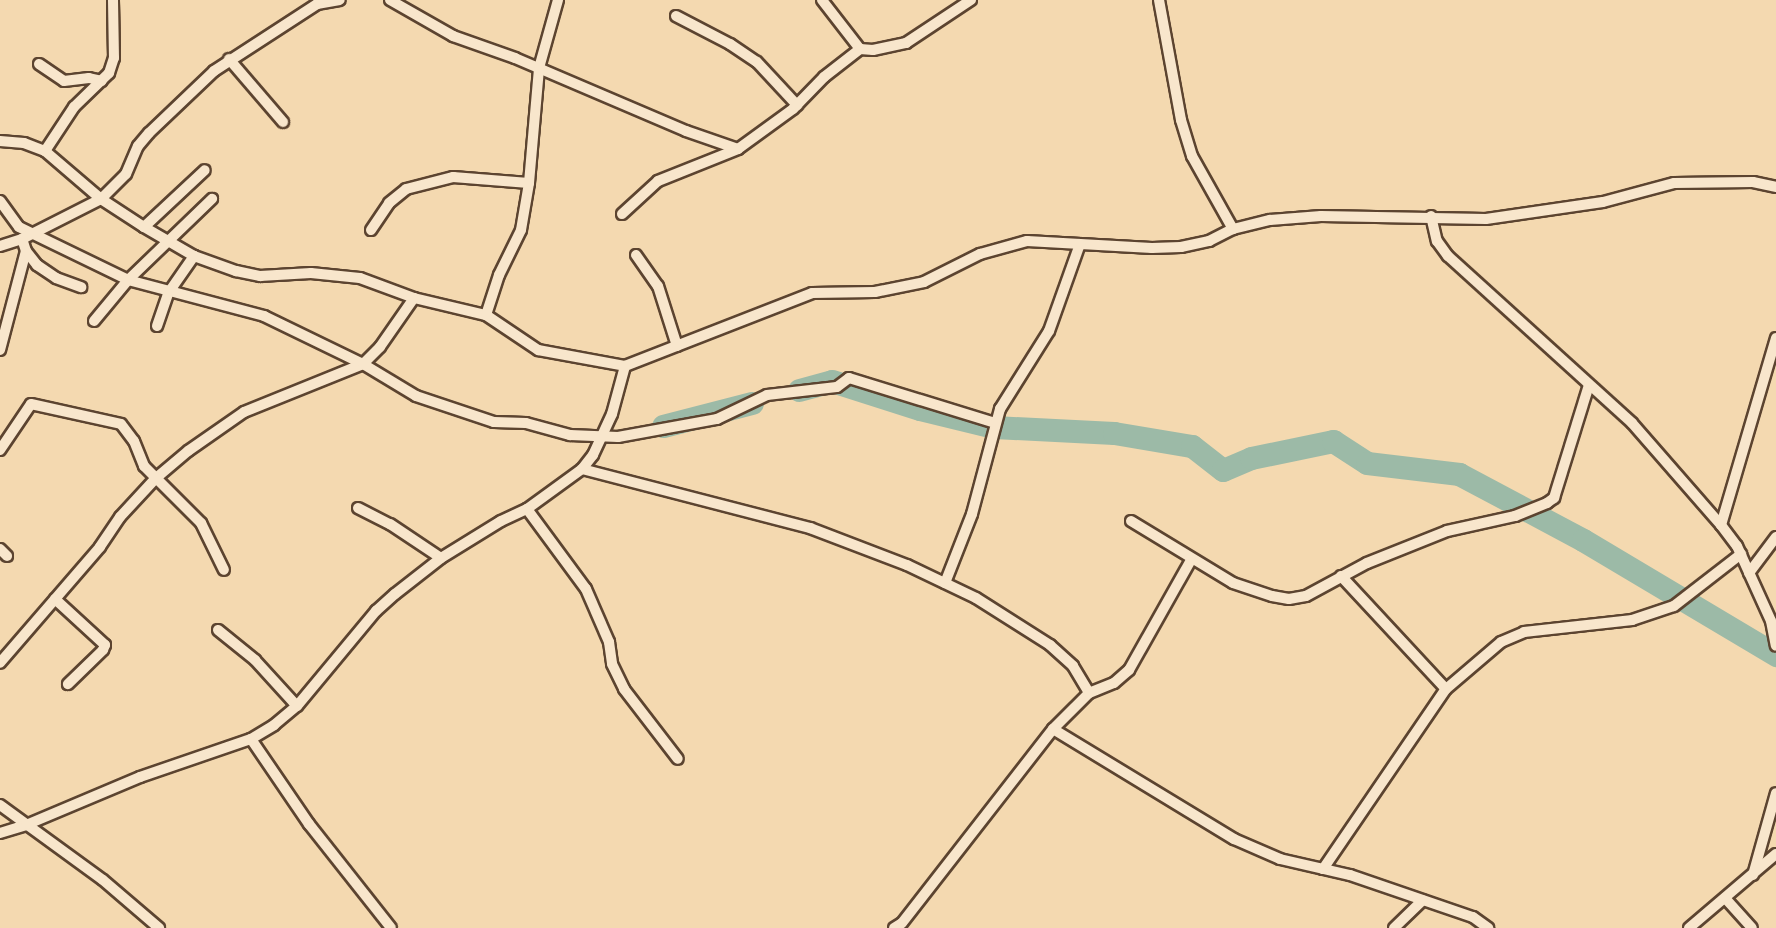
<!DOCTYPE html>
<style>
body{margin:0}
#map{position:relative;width:1776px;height:928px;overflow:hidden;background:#f4d9b0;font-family:"IM FELL Great Primer",serif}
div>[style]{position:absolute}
.river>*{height:23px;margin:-11.5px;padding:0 11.5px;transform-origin:11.5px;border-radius:11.5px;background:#9cbaa7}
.roads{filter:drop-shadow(2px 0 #5c4430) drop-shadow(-2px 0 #5c4430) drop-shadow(0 2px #5c4430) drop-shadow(0 -2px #5c4430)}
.street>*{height:10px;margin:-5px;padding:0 5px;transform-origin:5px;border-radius:5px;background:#f8e6cc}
span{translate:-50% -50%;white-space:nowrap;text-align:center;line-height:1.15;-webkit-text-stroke:5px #f8e6cc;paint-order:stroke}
</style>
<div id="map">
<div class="river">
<i style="left:799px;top:390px;width:34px;rotate:-15deg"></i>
<i style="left:832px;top:381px;width:92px;rotate:17.7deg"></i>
<i style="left:920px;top:409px;width:76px;rotate:13.7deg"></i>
<i style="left:994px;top:427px;width:120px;rotate:2.9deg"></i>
<i style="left:1114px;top:433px;width:79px;rotate:9.5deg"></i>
<i style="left:1192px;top:446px;width:39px;rotate:38deg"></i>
<i style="left:1223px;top:470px;width:30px;rotate:-23deg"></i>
<i style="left:1251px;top:458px;width:84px;rotate:-11.7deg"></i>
<i style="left:1333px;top:441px;width:40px;rotate:32.9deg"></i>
<i style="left:1367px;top:463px;width:93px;rotate:6.8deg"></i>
<i style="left:1459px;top:474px;width:140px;rotate:28deg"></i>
<i style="left:1583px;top:540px;width:225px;rotate:30.8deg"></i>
<i style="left:663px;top:426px;width:92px;rotate:-14.5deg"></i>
</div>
<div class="roads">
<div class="street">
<i style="left:390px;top:0;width:73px;rotate:29.7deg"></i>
<i style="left:453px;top:36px;width:66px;rotate:19.5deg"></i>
<i style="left:515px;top:58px;width:186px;rotate:23.1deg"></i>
<i style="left:686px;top:131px;width:55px;rotate:19.1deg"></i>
<i style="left:738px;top:149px;width:68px;rotate:-36deg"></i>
<i style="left:793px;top:109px;width:45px;rotate:-45.9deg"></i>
<i style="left:824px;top:77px;width:46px;rotate:-37.9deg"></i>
<i style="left:822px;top:0;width:62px;rotate:52.2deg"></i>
<i style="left:860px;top:49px;width:13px;rotate:4deg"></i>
<i style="left:873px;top:50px;width:34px;rotate:-12deg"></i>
<i style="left:906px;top:43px;width:78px;rotate:-33.5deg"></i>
<i style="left:1159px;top:0;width:122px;rotate:79.6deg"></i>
<i style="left:1181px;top:120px;width:38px;rotate:73deg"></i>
<i style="left:1192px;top:156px;width:84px;rotate:60.7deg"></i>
<i style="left:676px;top:16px;width:61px;rotate:27.4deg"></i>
<i style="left:730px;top:44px;width:32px;rotate:34deg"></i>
<i style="left:757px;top:62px;width:59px;rotate:47.1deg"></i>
<i style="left:229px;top:59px;width:83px;rotate:49.4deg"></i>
<i style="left:39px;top:64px;width:30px;rotate:34deg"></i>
<i style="left:64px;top:81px;width:25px;rotate:-7deg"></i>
<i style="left:89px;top:78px;width:13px;rotate:13deg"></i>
<i style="left:0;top:141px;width:24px;rotate:5deg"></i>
<i style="left:24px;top:143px;width:22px;rotate:21deg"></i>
<i style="left:45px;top:151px;width:74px;rotate:40.6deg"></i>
<i style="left:101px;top:199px;width:51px;rotate:33.1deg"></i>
<i style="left:144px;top:227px;width:58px;rotate:30.1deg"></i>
<i style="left:194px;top:256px;width:45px;rotate:19.7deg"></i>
<i style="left:236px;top:271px;width:25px;rotate:12deg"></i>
<i style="left:260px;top:276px;width:51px;rotate:-3.4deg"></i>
<i style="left:311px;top:273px;width:49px;rotate:5.8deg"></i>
<i style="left:360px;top:278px;width:58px;rotate:20.3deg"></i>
<i style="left:414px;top:298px;width:74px;rotate:13.3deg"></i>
<i style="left:486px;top:315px;width:63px;rotate:33.9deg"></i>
<i style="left:538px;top:350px;width:88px;rotate:10.4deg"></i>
<i style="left:625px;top:366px;width:201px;rotate:-21.3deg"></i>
<i style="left:812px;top:293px;width:63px;rotate:-0.9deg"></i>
<i style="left:875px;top:292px;width:50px;rotate:-11.5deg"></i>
<i style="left:924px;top:282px;width:63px;rotate:-26.6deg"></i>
<i style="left:980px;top:254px;width:49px;rotate:-15.5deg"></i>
<i style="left:1027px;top:241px;width:125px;rotate:3.2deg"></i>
<i style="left:1152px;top:248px;width:29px;rotate:-2deg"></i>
<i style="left:1181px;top:247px;width:29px;rotate:-12deg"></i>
<i style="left:1209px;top:241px;width:27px;rotate:-27deg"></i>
<i style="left:1233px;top:229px;width:38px;rotate:-14deg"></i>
<i style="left:1270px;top:220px;width:51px;rotate:-4.5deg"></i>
<i style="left:1321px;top:216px;width:165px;rotate:1deg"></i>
<i style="left:1486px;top:219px;width:118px;rotate:-8.3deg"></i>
<i style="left:1603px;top:202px;width:73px;rotate:-15deg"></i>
<i style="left:1674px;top:183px;width:79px;rotate:-0.7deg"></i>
<i style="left:1753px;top:182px;width:24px;rotate:12deg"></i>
<i style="left:45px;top:151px;width:53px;rotate:-56.6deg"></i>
<i style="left:74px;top:107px;width:49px;rotate:-44.2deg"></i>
<i style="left:109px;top:73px;width:16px;rotate:-72deg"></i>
<i style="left:114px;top:58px;width:58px;rotate:-91deg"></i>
<i style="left:0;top:201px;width:32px;rotate:54deg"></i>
<i style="left:19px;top:227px;width:121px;rotate:25.9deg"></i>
<i style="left:128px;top:280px;width:141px;rotate:14.8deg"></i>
<i style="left:264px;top:316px;width:110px;rotate:25.9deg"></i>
<i style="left:363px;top:364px;width:128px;rotate:158deg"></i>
<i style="left:244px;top:412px;width:68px;rotate:145.1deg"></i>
<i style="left:188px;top:451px;width:42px;rotate:139.8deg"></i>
<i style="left:156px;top:478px;width:53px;rotate:132.7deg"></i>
<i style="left:120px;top:517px;width:36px;rotate:124deg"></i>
<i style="left:100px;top:547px;width:153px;rotate:130.8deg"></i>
<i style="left:622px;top:214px;width:49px;rotate:-42.5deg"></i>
<i style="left:658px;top:181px;width:86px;rotate:-21.8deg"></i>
<i style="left:1431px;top:216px;width:26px;rotate:77deg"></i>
<i style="left:1437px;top:241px;width:19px;rotate:54deg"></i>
<i style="left:1448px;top:256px;width:248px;rotate:42.2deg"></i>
<i style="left:1632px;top:423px;width:135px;rotate:48.9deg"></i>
<i style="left:1721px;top:525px;width:26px;rotate:53deg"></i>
<i style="left:1737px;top:546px;width:82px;rotate:65.6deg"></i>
<i style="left:1771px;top:621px;width:25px;rotate:79deg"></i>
<i style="left:144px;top:227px;width:83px;rotate:-43.1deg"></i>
<i style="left:371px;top:230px;width:32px;rotate:-56deg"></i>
<i style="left:389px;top:203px;width:22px;rotate:-39deg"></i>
<i style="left:406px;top:189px;width:49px;rotate:-14.3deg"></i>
<i style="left:453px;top:177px;width:76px;rotate:4.5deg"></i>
<i style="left:0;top:246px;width:23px;rotate:-18deg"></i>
<i style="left:22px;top:239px;width:89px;rotate:-26.9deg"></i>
<i style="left:101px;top:199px;width:35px;rotate:-45deg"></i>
<i style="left:126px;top:174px;width:30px;rotate:-67deg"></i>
<i style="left:138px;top:146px;width:17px;rotate:-50deg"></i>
<i style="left:149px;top:133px;width:90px;rotate:-43.6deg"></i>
<i style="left:214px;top:71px;width:123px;rotate:-33deg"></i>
<i style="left:317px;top:4px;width:23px;rotate:-10deg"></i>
<i style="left:26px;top:251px;width:18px;rotate:52deg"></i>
<i style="left:37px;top:265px;width:23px;rotate:34deg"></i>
<i style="left:56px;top:278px;width:27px;rotate:20deg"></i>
<i style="left:636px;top:255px;width:38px;rotate:55deg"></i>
<i style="left:658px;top:286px;width:63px;rotate:72.4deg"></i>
<i style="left:414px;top:298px;width:60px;rotate:124.8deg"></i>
<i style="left:380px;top:347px;width:24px;rotate:135deg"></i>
<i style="left:363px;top:364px;width:62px;rotate:31.1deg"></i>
<i style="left:416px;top:396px;width:82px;rotate:18.4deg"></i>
<i style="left:494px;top:422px;width:32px;rotate:2deg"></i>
<i style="left:526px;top:423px;width:46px;rotate:15.3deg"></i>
<i style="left:570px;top:435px;width:48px;rotate:2.4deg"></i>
<i style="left:618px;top:437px;width:101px;rotate:-10.3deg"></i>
<i style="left:717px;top:419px;width:55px;rotate:-25.6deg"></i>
<i style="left:767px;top:395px;width:70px;rotate:-6.5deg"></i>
<i style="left:837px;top:387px;width:15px;rotate:-37deg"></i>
<i style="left:849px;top:378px;width:153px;rotate:17.1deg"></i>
<i style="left:486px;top:315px;width:42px;rotate:-72deg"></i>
<i style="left:499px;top:275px;width:50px;rotate:-63.9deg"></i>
<i style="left:521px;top:230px;width:48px;rotate:-80.3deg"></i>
<i style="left:529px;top:183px;width:115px;rotate:-85deg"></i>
<i style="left:539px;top:68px;width:71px;rotate:-74.4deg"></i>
<i style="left:94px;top:321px;width:53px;rotate:-50.3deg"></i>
<i style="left:128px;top:280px;width:117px;rotate:-44deg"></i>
<i style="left:157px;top:326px;width:36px;rotate:-71deg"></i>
<i style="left:169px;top:292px;width:44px;rotate:-55.2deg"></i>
<i style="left:0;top:350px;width:102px;rotate:-75.3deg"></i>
<i style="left:26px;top:251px;width:13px;rotate:-108deg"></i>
<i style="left:0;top:450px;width:55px;rotate:-56deg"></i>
<i style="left:31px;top:404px;width:92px;rotate:12.5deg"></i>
<i style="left:121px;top:424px;width:21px;rotate:53deg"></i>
<i style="left:134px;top:441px;width:27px;rotate:68deg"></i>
<i style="left:144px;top:466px;width:81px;rotate:45deg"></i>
<i style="left:201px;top:523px;width:52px;rotate:63.9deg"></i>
<i style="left:582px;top:469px;width:236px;rotate:14.5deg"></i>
<i style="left:810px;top:528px;width:104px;rotate:20.9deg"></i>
<i style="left:907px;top:565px;width:76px;rotate:25.6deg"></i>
<i style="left:976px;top:598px;width:88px;rotate:32.4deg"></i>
<i style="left:1050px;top:645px;width:31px;rotate:42deg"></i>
<i style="left:1073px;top:666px;width:31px;rotate:59deg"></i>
<i style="left:358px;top:508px;width:36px;rotate:27deg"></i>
<i style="left:390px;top:524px;width:61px;rotate:33.7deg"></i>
<i style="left:527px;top:509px;width:99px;rotate:53.6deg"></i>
<i style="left:586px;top:589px;width:58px;rotate:66.5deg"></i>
<i style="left:609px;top:642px;width:22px;rotate:82deg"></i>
<i style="left:612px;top:664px;width:28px;rotate:64deg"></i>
<i style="left:624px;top:689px;width:88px;rotate:52.4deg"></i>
<i style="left:1131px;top:521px;width:119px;rotate:31.3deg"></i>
<i style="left:1233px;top:583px;width:41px;rotate:18.4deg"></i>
<i style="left:1272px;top:596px;width:17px;rotate:10deg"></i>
<i style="left:1289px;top:599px;width:17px;rotate:-10deg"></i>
<i style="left:1306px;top:596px;width:69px;rotate:-28.4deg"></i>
<i style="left:1367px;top:563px;width:86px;rotate:-21.8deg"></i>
<i style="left:1447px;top:531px;width:70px;rotate:-12.4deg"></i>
<i style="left:1515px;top:516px;width:35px;rotate:-22deg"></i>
<i style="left:1547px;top:503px;width:9px;rotate:-36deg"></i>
<i style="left:1554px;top:498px;width:118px;rotate:-72.8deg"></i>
<i style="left:1721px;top:525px;width:195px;rotate:-73.6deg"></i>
<i style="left:0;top:549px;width:10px;rotate:45deg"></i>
<i style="left:1749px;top:573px;width:45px;rotate:-53.1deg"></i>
<i style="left:1341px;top:576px;width:154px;rotate:47.1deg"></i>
<i style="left:945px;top:583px;width:74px;rotate:-68.6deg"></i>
<i style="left:972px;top:514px;width:109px;rotate:-75.1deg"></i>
<i style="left:1000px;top:409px;width:92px;rotate:-57.9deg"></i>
<i style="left:1049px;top:331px;width:92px;rotate:-70.4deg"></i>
<i style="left:55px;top:599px;width:68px;rotate:42.6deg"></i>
<i style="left:105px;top:645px;width:5px;rotate:112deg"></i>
<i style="left:103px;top:650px;width:49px;rotate:135.8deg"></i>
<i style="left:218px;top:630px;width:48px;rotate:39deg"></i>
<i style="left:255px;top:660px;width:62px;rotate:47.6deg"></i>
<i style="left:1053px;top:729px;width:51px;rotate:-45deg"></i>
<i style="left:1089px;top:693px;width:27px;rotate:-22deg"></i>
<i style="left:1114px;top:683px;width:20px;rotate:-41deg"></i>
<i style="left:1129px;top:670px;width:126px;rotate:-60.6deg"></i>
<i style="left:251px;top:739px;width:103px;rotate:55.7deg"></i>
<i style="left:309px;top:824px;width:132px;rotate:51.7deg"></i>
<i style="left:0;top:805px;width:127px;rotate:36.1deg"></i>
<i style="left:103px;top:880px;width:74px;rotate:40.6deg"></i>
<i style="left:0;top:833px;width:27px;rotate:-17deg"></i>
<i style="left:26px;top:825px;width:124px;rotate:-22.8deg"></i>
<i style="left:140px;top:777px;width:117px;rotate:-18.9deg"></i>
<i style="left:251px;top:739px;width:27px;rotate:-31deg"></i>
<i style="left:274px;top:725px;width:30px;rotate:-40deg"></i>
<i style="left:297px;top:706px;width:124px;rotate:-50.3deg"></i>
<i style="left:376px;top:611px;width:25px;rotate:-42deg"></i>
<i style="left:395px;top:594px;width:58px;rotate:-38deg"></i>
<i style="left:441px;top:558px;width:70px;rotate:-31.7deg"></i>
<i style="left:501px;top:521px;width:29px;rotate:-25deg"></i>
<i style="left:527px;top:509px;width:68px;rotate:-36deg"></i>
<i style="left:582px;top:469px;width:18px;rotate:-52deg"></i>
<i style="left:593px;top:455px;width:45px;rotate:-65.1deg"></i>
<i style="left:612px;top:414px;width:50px;rotate:-74.8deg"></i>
<i style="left:1323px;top:869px;width:218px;rotate:-55.7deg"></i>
<i style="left:1446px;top:689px;width:72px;rotate:-40.5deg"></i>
<i style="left:1501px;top:642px;width:25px;rotate:-23deg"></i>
<i style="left:1524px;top:632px;width:109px;rotate:-6.3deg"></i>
<i style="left:1632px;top:620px;width:44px;rotate:-18.4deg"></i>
<i style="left:1674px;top:606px;width:85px;rotate:-37.8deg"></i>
<i style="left:1753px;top:875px;width:85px;rotate:-74.3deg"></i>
<i style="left:1725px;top:898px;width:40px;rotate:48deg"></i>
<i style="left:894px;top:928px;width:9px;rotate:-32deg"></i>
<i style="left:902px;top:923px;width:246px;rotate:-52.1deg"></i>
<i style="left:1053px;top:729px;width:212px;rotate:31.3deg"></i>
<i style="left:1234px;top:839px;width:50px;rotate:23.5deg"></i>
<i style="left:1280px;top:859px;width:72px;rotate:12.9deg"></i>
<i style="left:1350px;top:875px;width:130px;rotate:18.9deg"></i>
<i style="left:1473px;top:917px;width:19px;rotate:36deg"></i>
<i style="left:1394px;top:928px;width:40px;rotate:-44deg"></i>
<i style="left:1689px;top:928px;width:114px;rotate:-40.4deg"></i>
</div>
</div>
</div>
